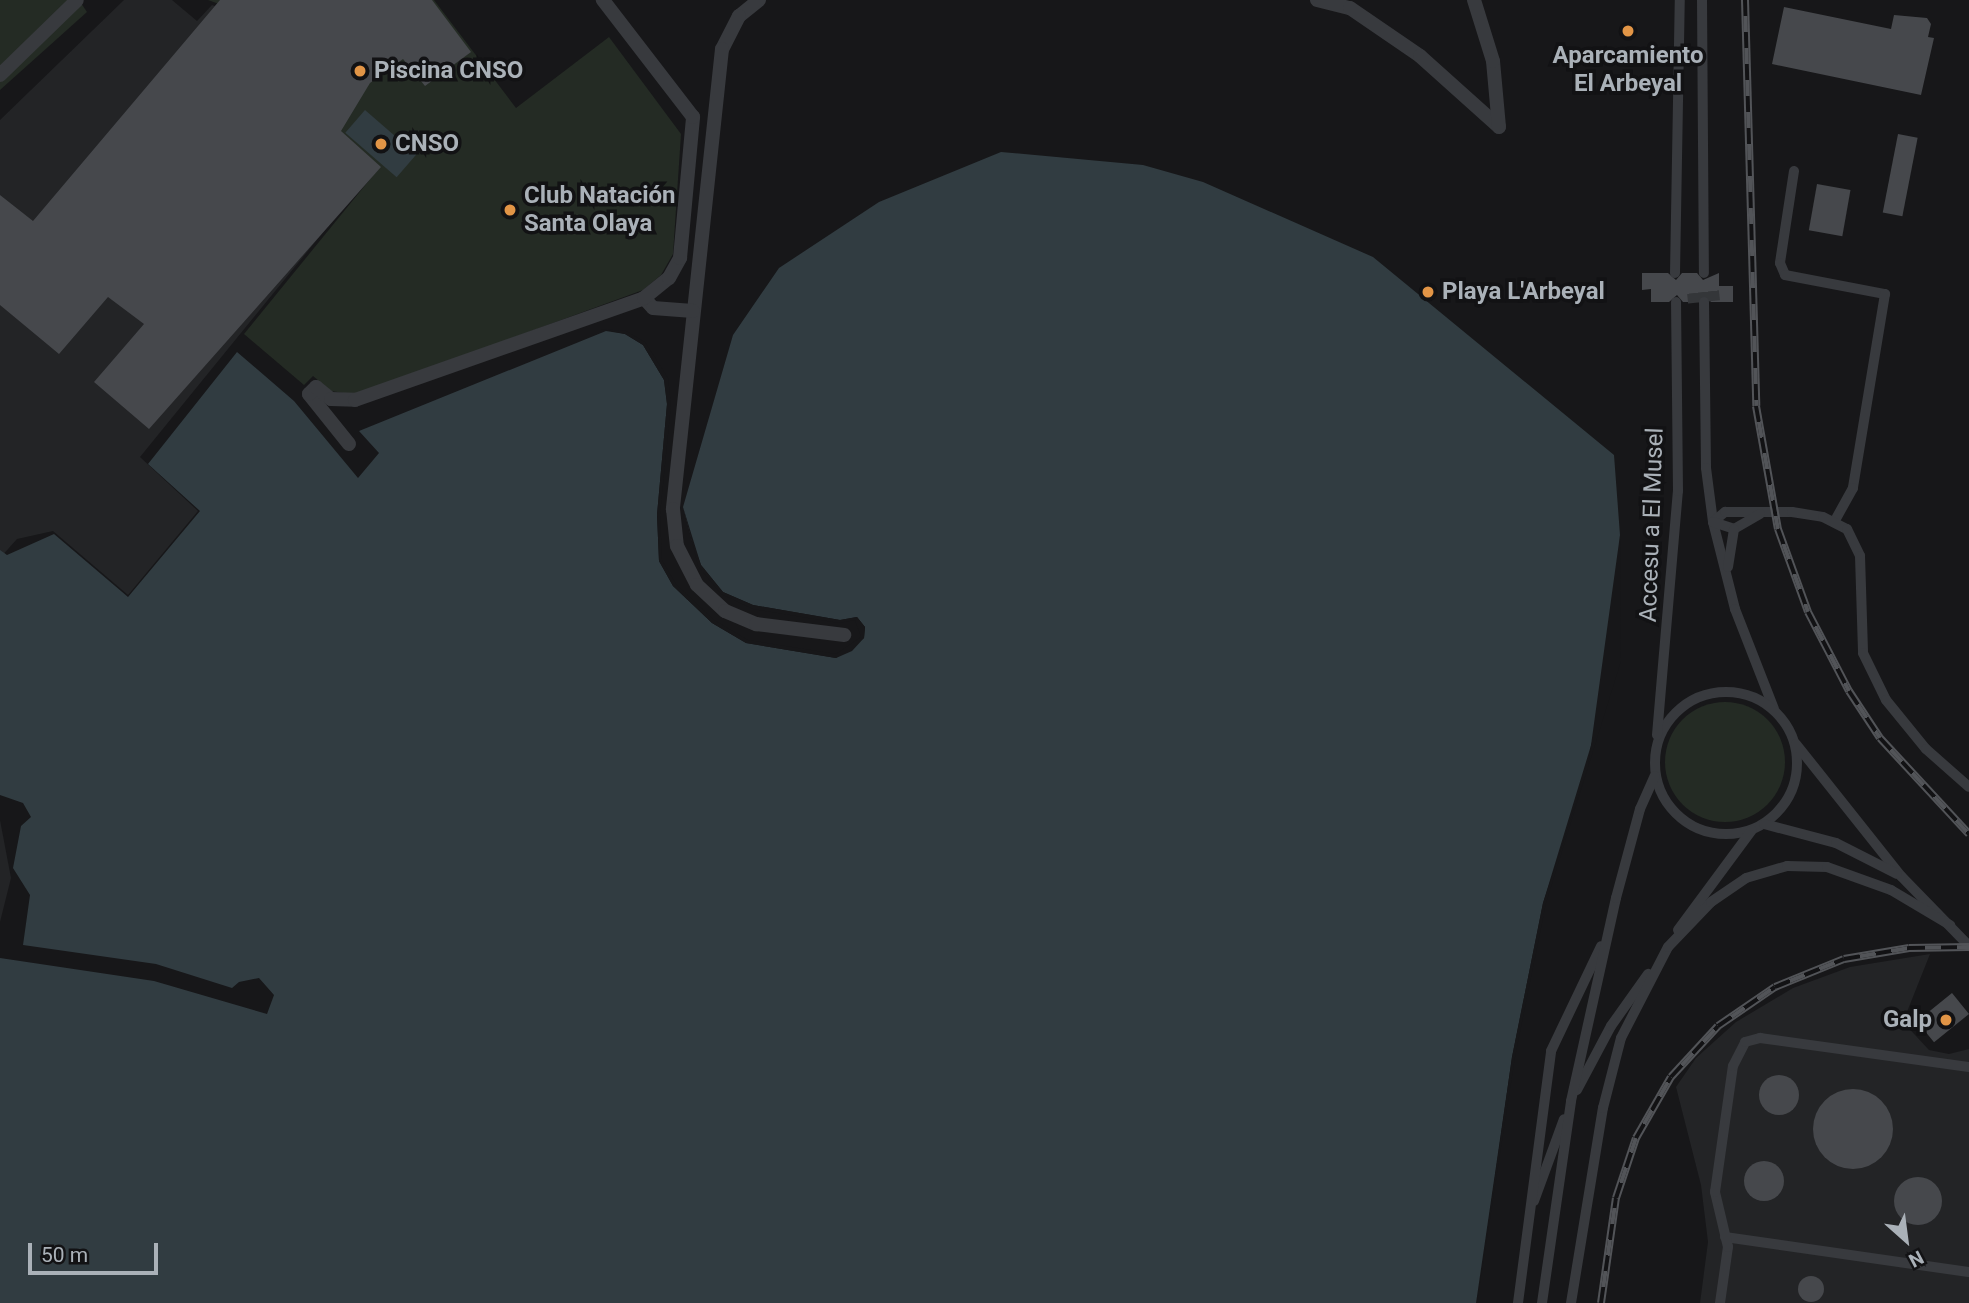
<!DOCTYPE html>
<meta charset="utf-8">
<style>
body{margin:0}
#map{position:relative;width:1969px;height:1303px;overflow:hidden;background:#171719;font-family:Roboto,sans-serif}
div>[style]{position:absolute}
.built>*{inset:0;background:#232426}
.green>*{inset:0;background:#242b24}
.round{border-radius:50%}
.water>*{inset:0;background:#313c41;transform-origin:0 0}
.pier>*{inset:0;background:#171719}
.building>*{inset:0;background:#46484c;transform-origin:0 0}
.trunk-tunnel>*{height:32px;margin-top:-16px;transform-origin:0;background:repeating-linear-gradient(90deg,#343639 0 32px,transparent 0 48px)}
.service>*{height:10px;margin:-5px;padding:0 5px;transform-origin:5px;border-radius:5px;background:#383a3e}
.service>.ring{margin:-5px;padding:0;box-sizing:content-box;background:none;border:10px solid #383a3e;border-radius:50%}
.pedestrian>*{height:14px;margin:-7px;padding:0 7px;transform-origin:7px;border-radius:7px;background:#383a3e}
.rail>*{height:8px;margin-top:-4px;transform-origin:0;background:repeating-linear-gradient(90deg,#121214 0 16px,#525458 0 32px);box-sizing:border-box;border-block:2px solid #525458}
.dots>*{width:19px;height:19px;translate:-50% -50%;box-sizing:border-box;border:4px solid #121214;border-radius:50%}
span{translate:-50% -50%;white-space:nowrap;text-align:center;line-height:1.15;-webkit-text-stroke:7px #121214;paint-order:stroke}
.poi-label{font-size:24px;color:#aab1b8;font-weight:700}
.left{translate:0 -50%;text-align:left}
.right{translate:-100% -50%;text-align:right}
.street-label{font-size:24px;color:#aab1b8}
.north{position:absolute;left:1871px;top:1205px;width:70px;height:70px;-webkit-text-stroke:5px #121214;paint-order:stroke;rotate:152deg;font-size:19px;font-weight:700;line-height:28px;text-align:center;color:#aab1b8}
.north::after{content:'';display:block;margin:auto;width:24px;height:32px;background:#aab1b8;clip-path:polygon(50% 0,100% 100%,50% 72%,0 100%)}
.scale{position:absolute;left:28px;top:1243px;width:130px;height:32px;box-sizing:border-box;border:4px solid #aab1b8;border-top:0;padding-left:9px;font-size:21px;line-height:24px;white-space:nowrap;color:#aab1b8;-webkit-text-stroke:5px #121214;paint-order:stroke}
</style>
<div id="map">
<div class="built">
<i style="clip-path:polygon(124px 0,172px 0,197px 21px,212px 5px,330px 45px,377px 166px,140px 457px,198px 511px,128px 595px,53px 531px,17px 539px,0 558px,0 120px)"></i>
<i style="clip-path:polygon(0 820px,11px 878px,0 922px)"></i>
<i style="clip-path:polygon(1930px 954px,1903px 1022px,1929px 1050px,1949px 1054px,1969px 1049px,1969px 1303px,1700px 1303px,1708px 1242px,1701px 1185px,1676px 1087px,1696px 1058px,1736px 1022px,1793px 988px,1850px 967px)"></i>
</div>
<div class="green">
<i style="clip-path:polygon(0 0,79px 0,87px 12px,0 90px)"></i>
<i style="clip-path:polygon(208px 0,434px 0,516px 108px,609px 37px,681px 134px,673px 254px,661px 275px,643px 290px,356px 395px,331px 391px,313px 376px,304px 385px,244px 334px,380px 167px,325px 117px,335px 46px)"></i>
<i class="round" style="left:1665px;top:702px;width:120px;height:120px"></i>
</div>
<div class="water">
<i style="left:365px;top:110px;width:68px;height:30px;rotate:41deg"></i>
<i style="clip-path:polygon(1001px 152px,1143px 165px,1203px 182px,1373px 257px,1614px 455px,1620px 535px,1617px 660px,1543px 903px,1512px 1057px,1476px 1303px,0 1303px,0 958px,154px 981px,267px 1014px,274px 995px,259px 978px,239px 982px,232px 988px,156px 964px,23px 945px,30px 895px,13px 868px,21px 826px,31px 817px,23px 803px,0 795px,0 550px,7px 555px,54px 534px,128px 597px,200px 511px,148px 464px,237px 352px,294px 401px,358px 478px,379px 453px,359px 431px,606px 331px,625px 334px,643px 345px,664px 380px,667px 404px,657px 515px,659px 561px,673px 586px,712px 623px,746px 643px,836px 658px,864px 638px,865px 627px,857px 617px,840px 620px,753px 605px,723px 592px,701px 565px,692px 541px,683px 507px,733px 335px,779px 268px,879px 202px)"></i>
</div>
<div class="pier">
<i style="clip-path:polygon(601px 329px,626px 331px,645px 342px,668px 378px,671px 404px,660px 515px,662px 560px,676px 584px,714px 620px,748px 640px,836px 654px,861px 637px,855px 620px,839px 623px,753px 609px,721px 594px,698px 566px,683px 507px,701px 565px,723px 592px,753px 605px,840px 620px,857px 617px,865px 627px,864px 638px,852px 651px,836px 658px,746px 643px,712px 623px,673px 586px,659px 561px,657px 515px,667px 404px,664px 380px,643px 345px,625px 334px)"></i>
<i style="clip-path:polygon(1620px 535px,1621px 661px,1546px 903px,1515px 1057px,1477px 1303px,1512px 1057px,1543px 903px,1588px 767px)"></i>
</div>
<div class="building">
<i style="clip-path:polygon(220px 0,432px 0,471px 52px,425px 86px,403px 59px,370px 83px,341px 131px,381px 167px,149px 429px,94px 382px,144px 324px,108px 297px,59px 354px,0 305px,0 195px,33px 221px)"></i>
<i style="clip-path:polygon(1784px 7px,1891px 29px,1894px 15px,1927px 18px,1931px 24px,1928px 37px,1934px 38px,1921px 95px,1772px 64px)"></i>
<i style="left:1898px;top:134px;width:20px;height:80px;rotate:11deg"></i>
<i style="left:1817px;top:184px;width:34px;height:47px;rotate:10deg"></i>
<i style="clip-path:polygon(1642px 273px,1668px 273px,1676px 280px,1682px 273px,1697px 273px,1703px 280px,1719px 273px,1719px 286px,1733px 286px,1733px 302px,1711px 302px,1705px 295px,1697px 302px,1683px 302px,1677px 295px,1669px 302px,1651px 302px,1651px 289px,1642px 290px)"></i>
<i style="left:1952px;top:993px;width:27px;height:45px;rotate:51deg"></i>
<i class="round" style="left:1759px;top:1075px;width:40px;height:40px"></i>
<i class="round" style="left:1813px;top:1089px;width:80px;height:80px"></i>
<i class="round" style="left:1744px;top:1161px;width:40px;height:40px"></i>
<i class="round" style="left:1894px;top:1177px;width:48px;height:48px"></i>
<i class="round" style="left:1798px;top:1276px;width:26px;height:26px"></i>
</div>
<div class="trunk-tunnel">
<i style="left:1703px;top:292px;width:10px;rotate:84deg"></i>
</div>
<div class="service">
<i style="left:1702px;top:0;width:273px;rotate:89.6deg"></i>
<i style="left:1794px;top:171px;width:93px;rotate:98.7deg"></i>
<i style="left:1780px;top:263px;width:13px;rotate:67deg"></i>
<i style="left:1785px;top:275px;width:102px;rotate:10.8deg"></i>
<i style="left:1885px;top:294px;width:197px;rotate:99.4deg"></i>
<i style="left:1853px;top:488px;width:39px;rotate:119deg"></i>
<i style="left:1675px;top:273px;width:273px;rotate:-89deg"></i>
<i style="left:1704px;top:302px;width:166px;rotate:89.3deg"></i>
<i style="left:1706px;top:468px;width:54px;rotate:82.6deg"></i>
<i style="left:1713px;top:522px;width:90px;rotate:75.8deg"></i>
<i style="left:1735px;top:609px;width:107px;rotate:68.7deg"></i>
<i style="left:1713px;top:522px;width:16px;rotate:-40deg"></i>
<i style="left:1725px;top:512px;width:67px"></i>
<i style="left:1792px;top:512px;width:31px;rotate:9deg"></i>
<i style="left:1823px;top:517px;width:27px;rotate:27deg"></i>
<i style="left:1847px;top:529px;width:30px;rotate:64deg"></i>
<i style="left:1860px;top:556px;width:97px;rotate:88.2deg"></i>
<i style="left:1863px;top:653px;width:52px;rotate:63.9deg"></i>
<i style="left:1886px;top:700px;width:63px;rotate:50.8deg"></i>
<i style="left:1926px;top:749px;width:57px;rotate:41.5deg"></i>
<i style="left:1713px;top:522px;width:22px;rotate:18deg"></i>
<i style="left:1734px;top:529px;width:30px;rotate:-30deg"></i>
<i style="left:1728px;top:567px;width:38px;rotate:-81deg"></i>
<i class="ring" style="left:1655px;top:692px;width:132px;height:132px"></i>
<i style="left:1657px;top:735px;width:245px;rotate:-85.1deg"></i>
<i style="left:1678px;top:491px;width:189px;rotate:-90.6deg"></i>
<i style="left:1796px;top:744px;width:169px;rotate:51.5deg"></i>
<i style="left:1901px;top:876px;width:98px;rotate:45.8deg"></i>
<i style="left:1764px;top:824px;width:74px;rotate:14.8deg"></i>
<i style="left:1836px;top:843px;width:68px;rotate:26.9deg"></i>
<i style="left:1678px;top:930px;width:124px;rotate:-53.5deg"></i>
<i style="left:1577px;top:1090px;width:72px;rotate:-62deg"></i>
<i style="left:1611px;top:1026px;width:64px;rotate:-54.6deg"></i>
<i style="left:1534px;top:1201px;width:87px;rotate:-69.9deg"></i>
<i style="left:1725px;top:1237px;width:246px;rotate:8.2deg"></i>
<i style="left:1518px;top:1303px;width:254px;rotate:-82.5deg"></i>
<i style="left:1551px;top:1051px;width:116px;rotate:-64.5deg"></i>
<i style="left:1542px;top:1303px;width:204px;rotate:-81.8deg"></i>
<i style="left:1571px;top:1101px;width:208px;rotate:-77.5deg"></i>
<i style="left:1616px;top:898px;width:92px;rotate:-74.9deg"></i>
<i style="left:1640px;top:809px;width:36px;rotate:-66deg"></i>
<i style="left:1571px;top:1303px;width:198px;rotate:-80.7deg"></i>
<i style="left:1603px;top:1108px;width:72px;rotate:-75.6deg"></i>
<i style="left:1621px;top:1038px;width:102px;rotate:-62.7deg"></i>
<i style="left:1668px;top:947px;width:62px;rotate:-46.3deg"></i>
<i style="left:1711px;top:902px;width:42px;rotate:-34.4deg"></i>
<i style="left:1746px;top:878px;width:43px;rotate:-16.3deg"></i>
<i style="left:1787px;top:866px;width:40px;rotate:1.4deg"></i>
<i style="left:1827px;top:867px;width:68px;rotate:19.8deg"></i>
<i style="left:1891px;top:890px;width:69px;rotate:30.7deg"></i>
<i style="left:1720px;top:1303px;width:57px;rotate:-81.9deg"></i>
<i style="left:1728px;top:1247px;width:57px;rotate:-103.3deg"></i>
<i style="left:1715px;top:1192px;width:127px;rotate:-81.9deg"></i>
<i style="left:1733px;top:1066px;width:27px;rotate:-63deg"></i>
<i style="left:1745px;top:1042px;width:16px;rotate:-15deg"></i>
<i style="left:1760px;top:1038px;width:211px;rotate:7.9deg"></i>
</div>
<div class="pedestrian">
<i style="left:759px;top:0;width:26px;rotate:141deg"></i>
<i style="left:739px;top:16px;width:37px;rotate:117deg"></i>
<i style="left:722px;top:49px;width:463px;rotate:96.1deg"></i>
<i style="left:673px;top:509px;width:37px;rotate:84deg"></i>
<i style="left:677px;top:546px;width:44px;rotate:62.9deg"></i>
<i style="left:697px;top:585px;width:38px;rotate:43deg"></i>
<i style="left:725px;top:611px;width:34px;rotate:23deg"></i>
<i style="left:756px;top:624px;width:89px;rotate:7.1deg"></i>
<i style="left:1317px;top:0;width:34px;rotate:14deg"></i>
<i style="left:1350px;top:8px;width:85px;rotate:34.4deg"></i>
<i style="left:1420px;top:56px;width:106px;rotate:41.9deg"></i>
<i style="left:1499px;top:127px;width:66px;rotate:-95.2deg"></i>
<i style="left:1493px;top:61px;width:64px;rotate:-107.3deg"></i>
<i style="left:0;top:75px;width:107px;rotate:-44.2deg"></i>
<i style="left:644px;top:298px;width:13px;rotate:48deg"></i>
<i style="left:653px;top:308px;width:40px;rotate:4.3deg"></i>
<i style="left:349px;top:444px;width:64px;rotate:-128.7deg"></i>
<i style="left:309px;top:394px;width:10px;rotate:-45deg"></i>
<i style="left:316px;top:387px;width:19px;rotate:39deg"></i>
<i style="left:331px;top:399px;width:24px;rotate:2deg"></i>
<i style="left:355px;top:400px;width:306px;rotate:-19.4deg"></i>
<i style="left:644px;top:298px;width:32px;rotate:-39deg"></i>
<i style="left:669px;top:278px;width:23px;rotate:-61deg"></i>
<i style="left:680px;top:258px;width:142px;rotate:-84.7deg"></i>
<i style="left:693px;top:117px;width:148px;rotate:-127.6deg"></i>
</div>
<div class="rail">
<i style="left:1745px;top:0;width:406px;rotate:88.4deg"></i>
<i style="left:1756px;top:406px;width:125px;rotate:79.9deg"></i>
<i style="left:1778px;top:529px;width:88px;rotate:70.1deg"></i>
<i style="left:1808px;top:612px;width:89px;rotate:62.6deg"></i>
<i style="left:1849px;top:691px;width:56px;rotate:56.6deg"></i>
<i style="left:1880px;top:738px;width:131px;rotate:47.2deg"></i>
<i style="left:1601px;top:1303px;width:106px;rotate:-81.9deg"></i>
<i style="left:1616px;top:1198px;width:63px;rotate:-71.6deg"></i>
<i style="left:1636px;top:1138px;width:70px;rotate:-60.2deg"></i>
<i style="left:1671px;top:1077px;width:69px;rotate:-47.3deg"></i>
<i style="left:1718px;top:1026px;width:69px;rotate:-34.4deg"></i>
<i style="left:1775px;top:987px;width:74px;rotate:-22.1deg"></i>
<i style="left:1844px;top:959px;width:66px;rotate:-9.6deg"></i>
<i style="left:1909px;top:948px;width:60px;rotate:-1deg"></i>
</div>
<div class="dots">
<i style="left:1628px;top:31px;background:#e29546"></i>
<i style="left:360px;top:71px;background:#e29546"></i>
<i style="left:381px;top:144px;background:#e29546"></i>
<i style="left:510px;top:210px;background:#e29546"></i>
<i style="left:1428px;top:292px;background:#e29546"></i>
<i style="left:1946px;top:1020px;background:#e29546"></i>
</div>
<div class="poi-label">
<span style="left:1628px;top:70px">Aparcamiento<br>El Arbeyal</span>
<span class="left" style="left:374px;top:71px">Piscina CNSO</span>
<span class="left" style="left:395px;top:144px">CNSO</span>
<span class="left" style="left:524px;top:210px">Club Natación<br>Santa Olaya</span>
<span class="left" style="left:1442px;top:292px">Playa L'Arbeyal</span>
<span class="right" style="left:1932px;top:1020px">Galp</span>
</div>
<div class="street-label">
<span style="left:1652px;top:525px;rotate:-88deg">Accesu a El Musel</span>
</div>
<div class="north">N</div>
<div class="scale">50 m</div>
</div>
